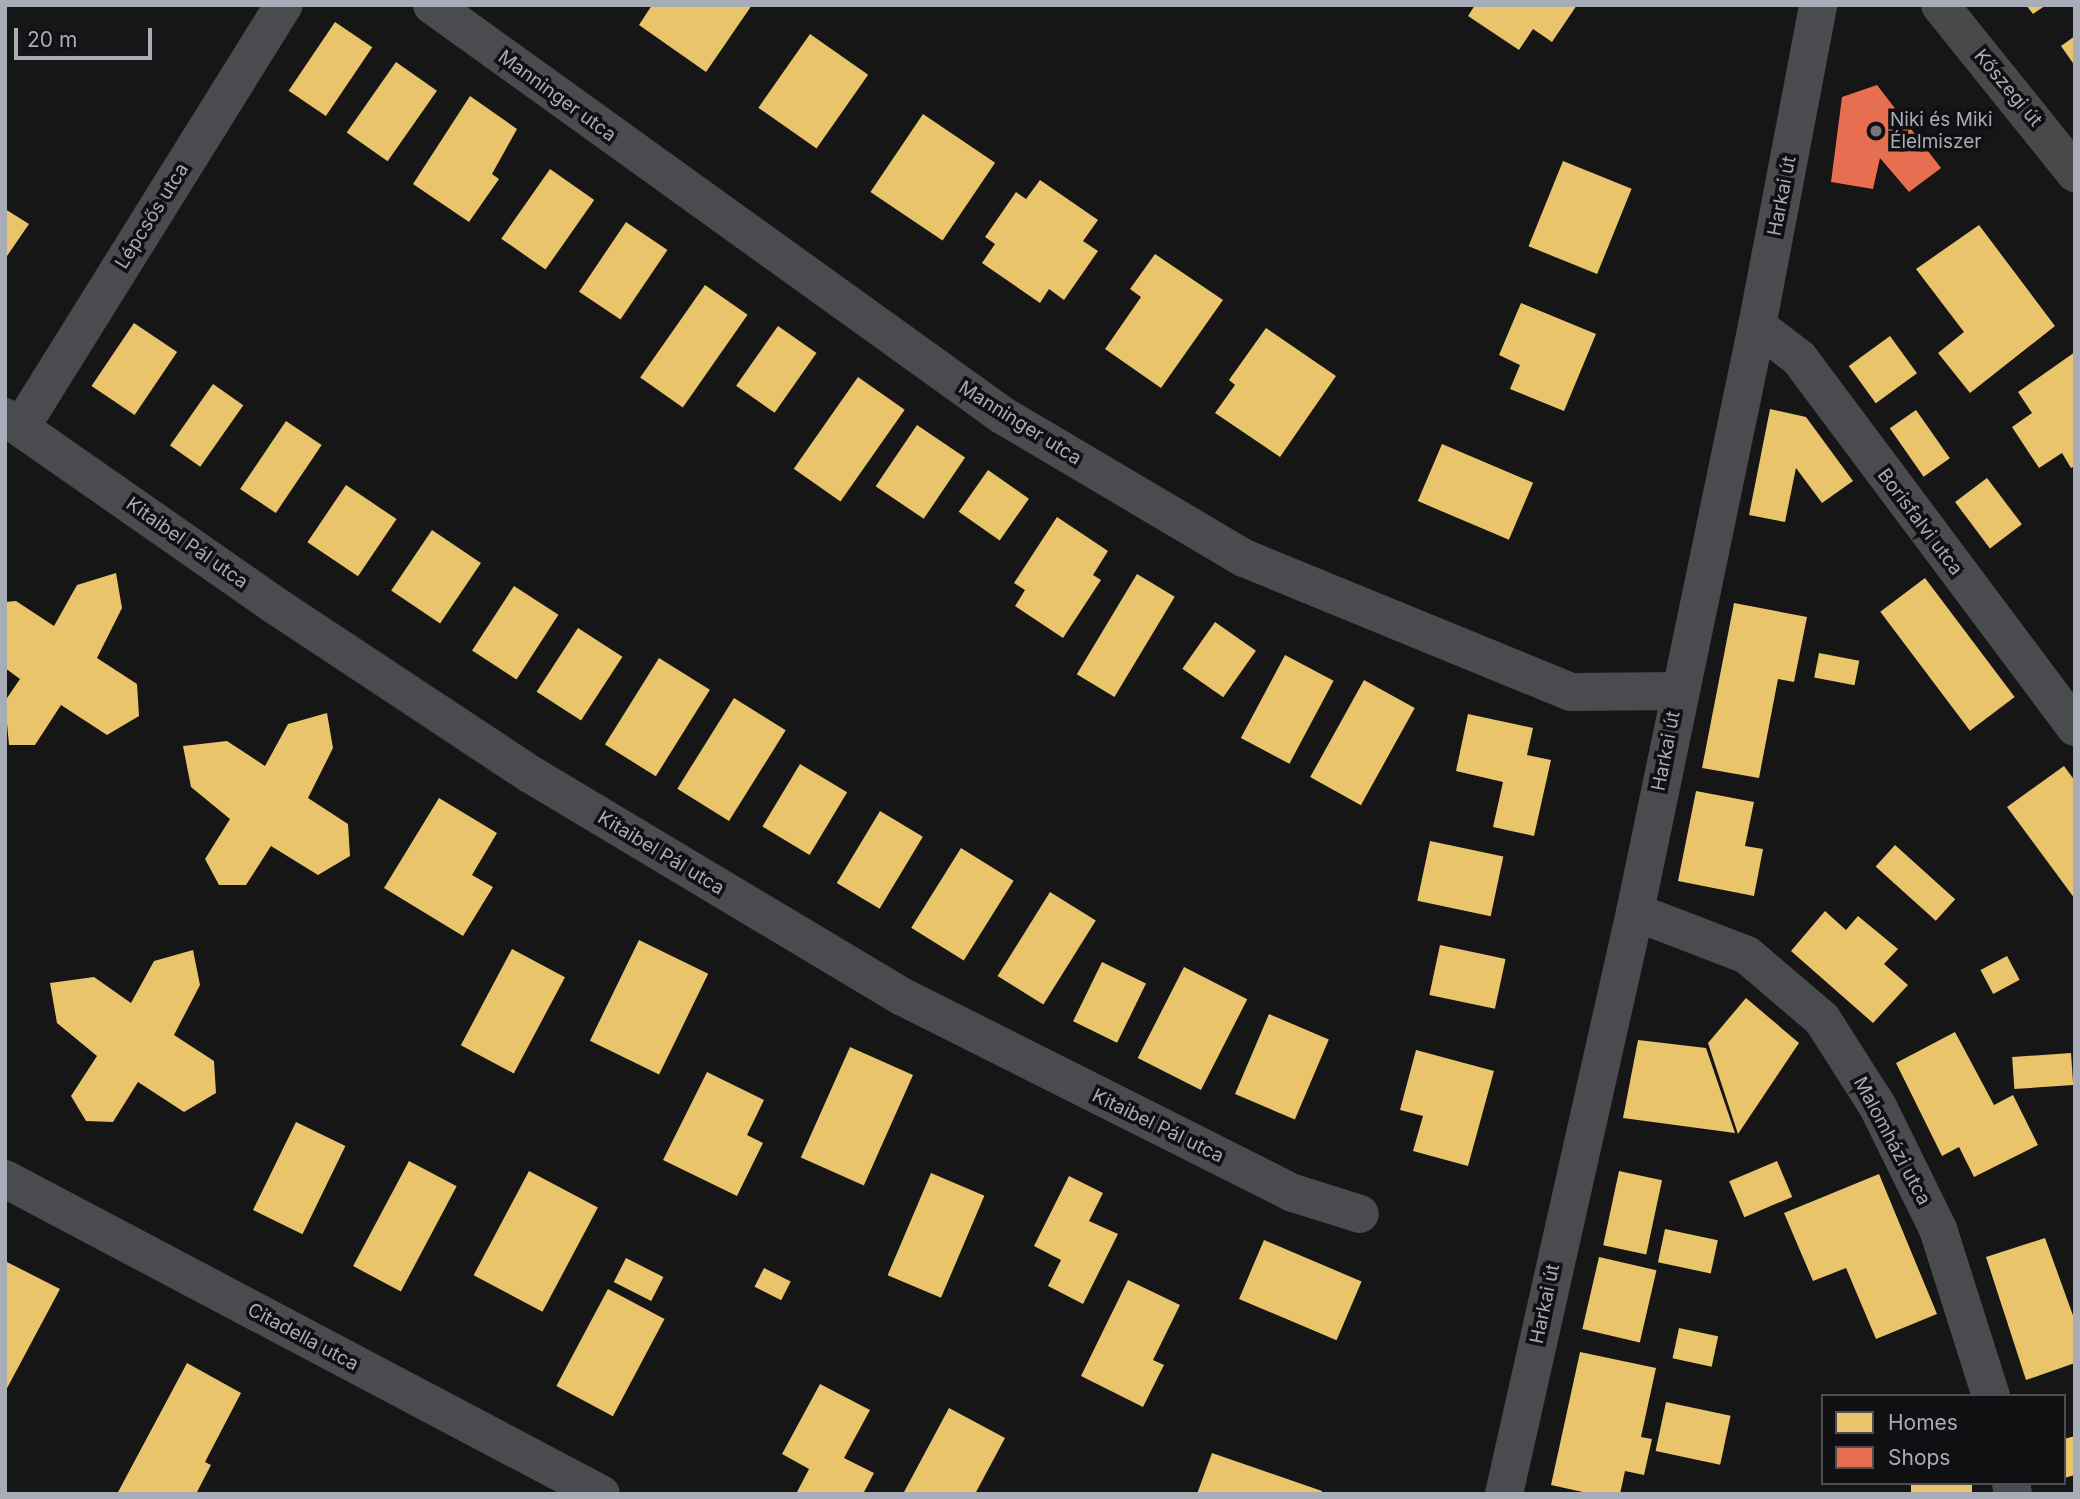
<!DOCTYPE html>
<meta charset="utf-8">
<style>
body{margin:0}
#map{position:relative;width:2080px;height:1499px;overflow:hidden;background:#161616;font-family:Inter,sans-serif}
div>[style]{position:absolute}
.homes>*{inset:0;background:#e9c46a;transform-origin:0 0}
.shops>*{inset:0;background:#e76f51}
.street>*{height:38px;margin:-19px;padding:0 19px;transform-origin:19px;border-radius:19px;background:#4a4b4e}
.secondary>*{height:38px;margin:-19px;padding:0 19px;transform-origin:19px;border-radius:19px;background:#49494c}
.dots>*{width:19px;height:19px;translate:-50% -50%;box-sizing:border-box;border:4px solid #101012;border-radius:50%}
span{translate:-50% -50%;white-space:nowrap;text-align:center;line-height:1.15;-webkit-text-stroke:7px #101012;paint-order:stroke}
.street-label{font-size:19px;color:#a7acb6}
.poi-label{font-size:19px;color:#a7acb6}
.left{translate:0 -50%;text-align:left}
.frame{position:absolute;inset:0;border:7px solid #a7acb6;pointer-events:none}
.legend{position:absolute;left:1821px;top:1394px;width:245px;height:91px;box-sizing:border-box;background:#101012;border:2px solid #4c4e54;margin:0;padding:9px 12px;list-style:none;font-size:21px;color:#a7acb6}
.legend li{display:flex;align-items:center;gap:14px;height:35px}
.legend b{width:35px;border:2px solid #4c4e54}
.scale{position:absolute;left:14px;top:28px;width:138px;height:32px;box-sizing:border-box;border:4px solid #a7acb6;border-top:0;padding-left:9px;font-size:21px;line-height:24px;white-space:nowrap;color:#a7acb6;-webkit-text-stroke:5px #101012;paint-order:stroke}
</style>
<div id="map">
<div class="homes">
<i style="clip-path:polygon(652px 5px,752px 5px,706px 72px,639px 25px)"></i>
<i style="clip-path:polygon(1475px 5px,1577px 5px,1552px 42px,1533px 29px,1519px 50px,1468px 16px)"></i>
<i style="clip-path:polygon(2026px 5px,2046px 5px,2033px 14px)"></i>
<i style="left:335px;top:22px;width:45px;height:83px;rotate:34deg"></i>
<i style="left:810px;top:34px;width:71px;height:90px;rotate:35deg"></i>
<i style="clip-path:polygon(2075px 36px,2075px 66px,2061px 46px)"></i>
<i style="left:396px;top:62px;width:50px;height:86px;rotate:35deg"></i>
<i style="clip-path:polygon(470px 96px,517px 129px,492px 174px,499px 179px,469px 222px,413px 184px)"></i>
<i style="left:923px;top:114px;width:87px;height:94px;rotate:34deg"></i>
<i style="left:1563px;top:161px;width:74px;height:92px;rotate:22deg"></i>
<i style="left:550px;top:169px;width:54px;height:85px;rotate:35deg"></i>
<i style="clip-path:polygon(1040px 180px,1098px 220px,1083px 241px,1098px 251px,1064px 300px,1049px 289px,1040px 303px,982px 263px,995px 244px,985px 237px,1016px 192px,1026px 199px)"></i>
<i style="clip-path:polygon(5px 209px,29px 224px,5px 259px)"></i>
<i style="left:626px;top:222px;width:50px;height:84px;rotate:34deg"></i>
<i style="clip-path:polygon(1979px 225px,2055px 326px,1970px 393px,1938px 353px,1964px 332px,1916px 269px)"></i>
<i style="clip-path:polygon(1155px 254px,1223px 300px,1161px 388px,1105px 349px,1141px 297px,1130px 289px)"></i>
<i style="left:705px;top:285px;width:52px;height:113px;rotate:35deg"></i>
<i style="clip-path:polygon(1521px 303px,1596px 334px,1564px 411px,1510px 389px,1520px 365px,1499px 355px)"></i>
<i style="left:134px;top:323px;width:52px;height:76px;rotate:34deg"></i>
<i style="left:778px;top:326px;width:47px;height:73px;rotate:35deg"></i>
<i style="clip-path:polygon(1266px 328px,1336px 376px,1280px 457px,1215px 413px,1235px 385px,1229px 380px)"></i>
<i style="left:1890px;top:336px;width:46px;height:51px;rotate:54deg"></i>
<i style="clip-path:polygon(2075px 352px,2075px 466px,2071px 468px,2062px 453px,2039px 468px,2012px 427px,2032px 413px,2018px 392px)"></i>
<i style="left:858px;top:377px;width:57px;height:112px;rotate:35deg"></i>
<i style="left:213px;top:384px;width:37px;height:75px;rotate:35deg"></i>
<i style="clip-path:polygon(1770px 409px,1806px 417px,1853px 481px,1822px 503px,1796px 468px,1785px 522px,1749px 515px)"></i>
<i style="left:1916px;top:410px;width:59px;height:32px;rotate:55deg"></i>
<i style="left:286px;top:421px;width:43px;height:82px;rotate:34deg"></i>
<i style="left:917px;top:425px;width:58px;height:74px;rotate:34deg"></i>
<i style="left:1442px;top:444px;width:99px;height:62px;rotate:23deg"></i>
<i style="left:988px;top:470px;width:50px;height:51px;rotate:35deg"></i>
<i style="left:1987px;top:478px;width:58px;height:40px;rotate:53deg"></i>
<i style="left:346px;top:485px;width:61px;height:69px;rotate:34deg"></i>
<i style="clip-path:polygon(1057px 517px,1108px 551px,1093px 575px,1101px 580px,1063px 638px,1015px 606px,1025px 590px,1014px 583px)"></i>
<i style="left:432px;top:530px;width:59px;height:73px;rotate:34deg"></i>
<i style="clip-path:polygon(116px 573px,122px 608px,97px 658px,137px 684px,139px 716px,107px 735px,61px 705px,35px 745px,9px 745px,5px 701px,20px 679px,5px 668px,5px 602px,16px 601px,54px 626px,77px 585px)"></i>
<i style="left:1137px;top:574px;width:44px;height:117px;rotate:31deg"></i>
<i style="left:1925px;top:578px;width:149px;height:56px;rotate:53deg"></i>
<i style="left:514px;top:586px;width:53px;height:77px;rotate:33deg"></i>
<i style="clip-path:polygon(1734px 603px,1807px 617px,1794px 682px,1778px 679px,1759px 778px,1702px 768px)"></i>
<i style="left:1215px;top:622px;width:50px;height:57px;rotate:35deg"></i>
<i style="left:578px;top:628px;width:53px;height:76px;rotate:33deg"></i>
<i style="left:1819px;top:653px;width:41px;height:25px;rotate:11deg"></i>
<i style="left:1285px;top:655px;width:55px;height:94px;rotate:28deg"></i>
<i style="left:659px;top:658px;width:60px;height:102px;rotate:32deg"></i>
<i style="left:1364px;top:680px;width:58px;height:111px;rotate:29deg"></i>
<i style="left:734px;top:698px;width:61px;height:107px;rotate:32deg"></i>
<i style="clip-path:polygon(327px 713px,333px 748px,308px 798px,348px 824px,350px 856px,318px 875px,271px 846px,246px 885px,219px 885px,205px 859px,230px 819px,191px 787px,183px 746px,227px 741px,265px 766px,288px 724px)"></i>
<i style="clip-path:polygon(1468px 714px,1533px 728px,1527px 755px,1551px 760px,1534px 836px,1493px 827px,1503px 782px,1456px 771px)"></i>
<i style="left:800px;top:764px;width:55px;height:73px;rotate:31deg"></i>
<i style="clip-path:polygon(2064px 766px,2075px 781px,2075px 899px,2007px 807px)"></i>
<i style="clip-path:polygon(1696px 791px,1754px 802px,1745px 846px,1763px 849px,1754px 896px,1678px 881px)"></i>
<i style="clip-path:polygon(439px 798px,497px 833px,472px 875px,493px 887px,463px 936px,384px 888px)"></i>
<i style="left:880px;top:811px;width:50px;height:84px;rotate:31deg"></i>
<i style="left:1430px;top:841px;width:75px;height:61px;rotate:12deg"></i>
<i style="left:1895px;top:845px;width:81px;height:29px;rotate:42deg"></i>
<i style="left:961px;top:848px;width:62px;height:94px;rotate:32deg"></i>
<i style="left:1050px;top:892px;width:54px;height:99px;rotate:32deg"></i>
<i style="clip-path:polygon(1825px 911px,1846px 930px,1858px 916px,1898px 949px,1884px 964px,1908px 985px,1873px 1023px,1791px 951px)"></i>
<i style="left:639px;top:940px;width:77px;height:112px;rotate:26deg"></i>
<i style="left:1440px;top:945px;width:67px;height:51px;rotate:12deg"></i>
<i style="left:512px;top:949px;width:60px;height:109px;rotate:28deg"></i>
<i style="clip-path:polygon(193px 950px,200px 985px,174px 1035px,214px 1061px,216px 1093px,184px 1112px,138px 1082px,113px 1122px,86px 1121px,71px 1096px,97px 1056px,57px 1023px,50px 983px,94px 977px,131px 1003px,154px 961px)"></i>
<i style="left:2007px;top:956px;width:27px;height:30px;rotate:62deg"></i>
<i style="left:1102px;top:962px;width:49px;height:66px;rotate:26deg"></i>
<i style="left:1184px;top:967px;width:71px;height:102px;rotate:27deg"></i>
<i style="clip-path:polygon(1746px 998px,1799px 1043px,1738px 1134px,1708px 1043px)"></i>
<i style="left:1269px;top:1014px;width:65px;height:87px;rotate:23deg"></i>
<i style="clip-path:polygon(1955px 1032px,1994px 1105px,2013px 1095px,2038px 1145px,1974px 1177px,1959px 1147px,1942px 1156px,1896px 1063px)"></i>
<i style="clip-path:polygon(1638px 1040px,1706px 1048px,1735px 1133px,1623px 1118px)"></i>
<i style="left:850px;top:1047px;width:69px;height:121px;rotate:24deg"></i>
<i style="clip-path:polygon(1416px 1050px,1494px 1071px,1468px 1166px,1413px 1151px,1423px 1116px,1400px 1110px)"></i>
<i style="left:2071px;top:1053px;width:32px;height:59px;rotate:86deg"></i>
<i style="clip-path:polygon(707px 1072px,764px 1100px,747px 1135px,763px 1143px,737px 1196px,663px 1160px)"></i>
<i style="left:296px;top:1122px;width:55px;height:98px;rotate:26deg"></i>
<i style="left:409px;top:1161px;width:54px;height:119px;rotate:28deg"></i>
<i style="left:1777px;top:1161px;width:39px;height:52px;rotate:67deg"></i>
<i style="left:529px;top:1171px;width:78px;height:118px;rotate:28deg"></i>
<i style="left:1619px;top:1171px;width:44px;height:76px;rotate:12deg"></i>
<i style="left:931px;top:1173px;width:58px;height:111px;rotate:23deg"></i>
<i style="clip-path:polygon(1879px 1174px,1937px 1314px,1876px 1339px,1846px 1268px,1813px 1281px,1784px 1213px)"></i>
<i style="clip-path:polygon(1069px 1176px,1103px 1193px,1089px 1221px,1118px 1234px,1083px 1304px,1048px 1286px,1061px 1260px,1034px 1246px)"></i>
<i style="left:1665px;top:1229px;width:54px;height:34px;rotate:12deg"></i>
<i style="clip-path:polygon(2045px 1238px,2075px 1321px,2075px 1363px,2026px 1380px,1986px 1257px)"></i>
<i style="left:1264px;top:1240px;width:106px;height:64px;rotate:23deg"></i>
<i style="left:1599px;top:1257px;width:59px;height:74px;rotate:13deg"></i>
<i style="left:626px;top:1258px;width:42px;height:27px;rotate:27deg"></i>
<i style="clip-path:polygon(7px 1262px,60px 1289px,5px 1392px,5px 1266px)"></i>
<i style="left:764px;top:1268px;width:30px;height:21px;rotate:27deg"></i>
<i style="clip-path:polygon(1128px 1280px,1180px 1305px,1153px 1360px,1164px 1365px,1143px 1407px,1081px 1376px)"></i>
<i style="left:608px;top:1289px;width:64px;height:110px;rotate:28deg"></i>
<i style="left:1679px;top:1328px;width:40px;height:31px;rotate:12deg"></i>
<i style="clip-path:polygon(1580px 1352px,1656px 1368px,1641px 1437px,1652px 1439px,1644px 1475px,1625px 1471px,1620px 1494px,1592px 1494px,1551px 1485px)"></i>
<i style="clip-path:polygon(187px 1363px,241px 1393px,205px 1462px,211px 1465px,196px 1494px,117px 1494px)"></i>
<i style="clip-path:polygon(820px 1384px,870px 1410px,844px 1458px,874px 1473px,863px 1494px,796px 1494px,809px 1469px,782px 1454px)"></i>
<i style="left:1666px;top:1402px;width:66px;height:50px;rotate:12deg"></i>
<i style="clip-path:polygon(949px 1408px,1005px 1438px,975px 1494px,908px 1494px,904px 1492px)"></i>
<i style="clip-path:polygon(2075px 1436px,2075px 1475px,2064px 1478px,2064px 1439px)"></i>
<i style="clip-path:polygon(1212px 1453px,1322px 1491px,1322px 1494px,1197px 1494px)"></i>
<i style="left:1911px;top:1483px;width:61px;height:11px"></i>
</div>
<div class="shops">
<i style="clip-path:polygon(1877px 85px,1941px 168px,1909px 192px,1880px 158px,1873px 189px,1831px 182px,1842px 97px)"></i>
</div>
<div class="street">
<i style="left:432px;top:5px;width:702px;rotate:35.73deg"></i>
<i style="left:1002px;top:415px;width:281px;rotate:30.6deg"></i>
<i style="left:1244px;top:558px;width:353px;rotate:22.3deg"></i>
<i style="left:1571px;top:692px;width:107px;rotate:-0.5deg"></i>
<i style="left:1757px;top:326px;width:53px;rotate:37.3deg"></i>
<i style="left:1799px;top:358px;width:461px;rotate:53.2deg"></i>
<i style="left:5px;top:417px;width:330px;rotate:34.9deg"></i>
<i style="left:276px;top:606px;width:305px;rotate:33.5deg"></i>
<i style="left:530px;top:774px;width:435px;rotate:30.9deg"></i>
<i style="left:903px;top:997px;width:436px;rotate:26.7deg"></i>
<i style="left:1293px;top:1193px;width:70px;rotate:17.4deg"></i>
<i style="left:21px;top:427px;width:497px;rotate:-58.1deg"></i>
<i style="left:1635px;top:912px;width:120px;rotate:21deg"></i>
<i style="left:1747px;top:955px;width:99px;rotate:40.5deg"></i>
<i style="left:1822px;top:1019px;width:104px;rotate:57.5deg"></i>
<i style="left:1878px;top:1107px;width:136px;rotate:63.8deg"></i>
<i style="left:1938px;top:1229px;width:175px;rotate:72.4deg"></i>
<i style="left:5px;top:1179px;width:674px;rotate:27.86deg"></i>
<i style="left:2011px;top:1483px;width:11px;rotate:80deg"></i>
<i style="left:1504px;top:1494px;width:597px;rotate:-77.31deg"></i>
<i style="left:1635px;top:912px;width:599px;rotate:-78.24deg"></i>
<i style="left:1757px;top:326px;width:327px;rotate:-79.2deg"></i>
</div>
<div class="secondary">
<i style="left:1940px;top:5px;width:216px;rotate:51.2deg"></i>
</div>
<div class="dots">
<i style="left:1876px;top:131px;background:#74787e"></i>
</div>
<div class="street-label">
<span style="left:2008px;top:88px;rotate:50deg">Kőszegi út</span>
<span style="left:557px;top:96px;rotate:36deg">Manninger utca</span>
<span style="left:1782px;top:196px;rotate:-79deg">Harkai út</span>
<span style="left:152px;top:216px;rotate:-58deg">Lépcsős utca</span>
<span style="left:1020px;top:423px;rotate:32deg">Manninger utca</span>
<span style="left:1920px;top:522px;rotate:53deg">Borisfalvi utca</span>
<span style="left:187px;top:543px;rotate:35deg">Kitaibel Pál utca</span>
<span style="left:1666px;top:751px;rotate:-79deg">Harkai út</span>
<span style="left:661px;top:853px;rotate:31deg">Kitaibel Pál utca</span>
<span style="left:1158px;top:1126px;rotate:26deg">Kitaibel Pál utca</span>
<span style="left:1892px;top:1141px;rotate:62deg">Malomházi utca</span>
<span style="left:1545px;top:1304px;rotate:-78deg">Harkai út</span>
<span style="left:303px;top:1337px;rotate:28deg">Citadella utca</span>
</div>
<div class="poi-label">
<span class="left" style="left:1890px;top:131px">Niki és Miki<br>Élelmiszer</span>
</div>
<div class="frame"></div>
<ul class="legend">
<li><b style="height:19px;background:#e9c46a"></b>Homes</li>
<li><b style="height:19px;background:#e76f51"></b>Shops</li>
</ul>
<div class="scale">20 m</div>
</div>
